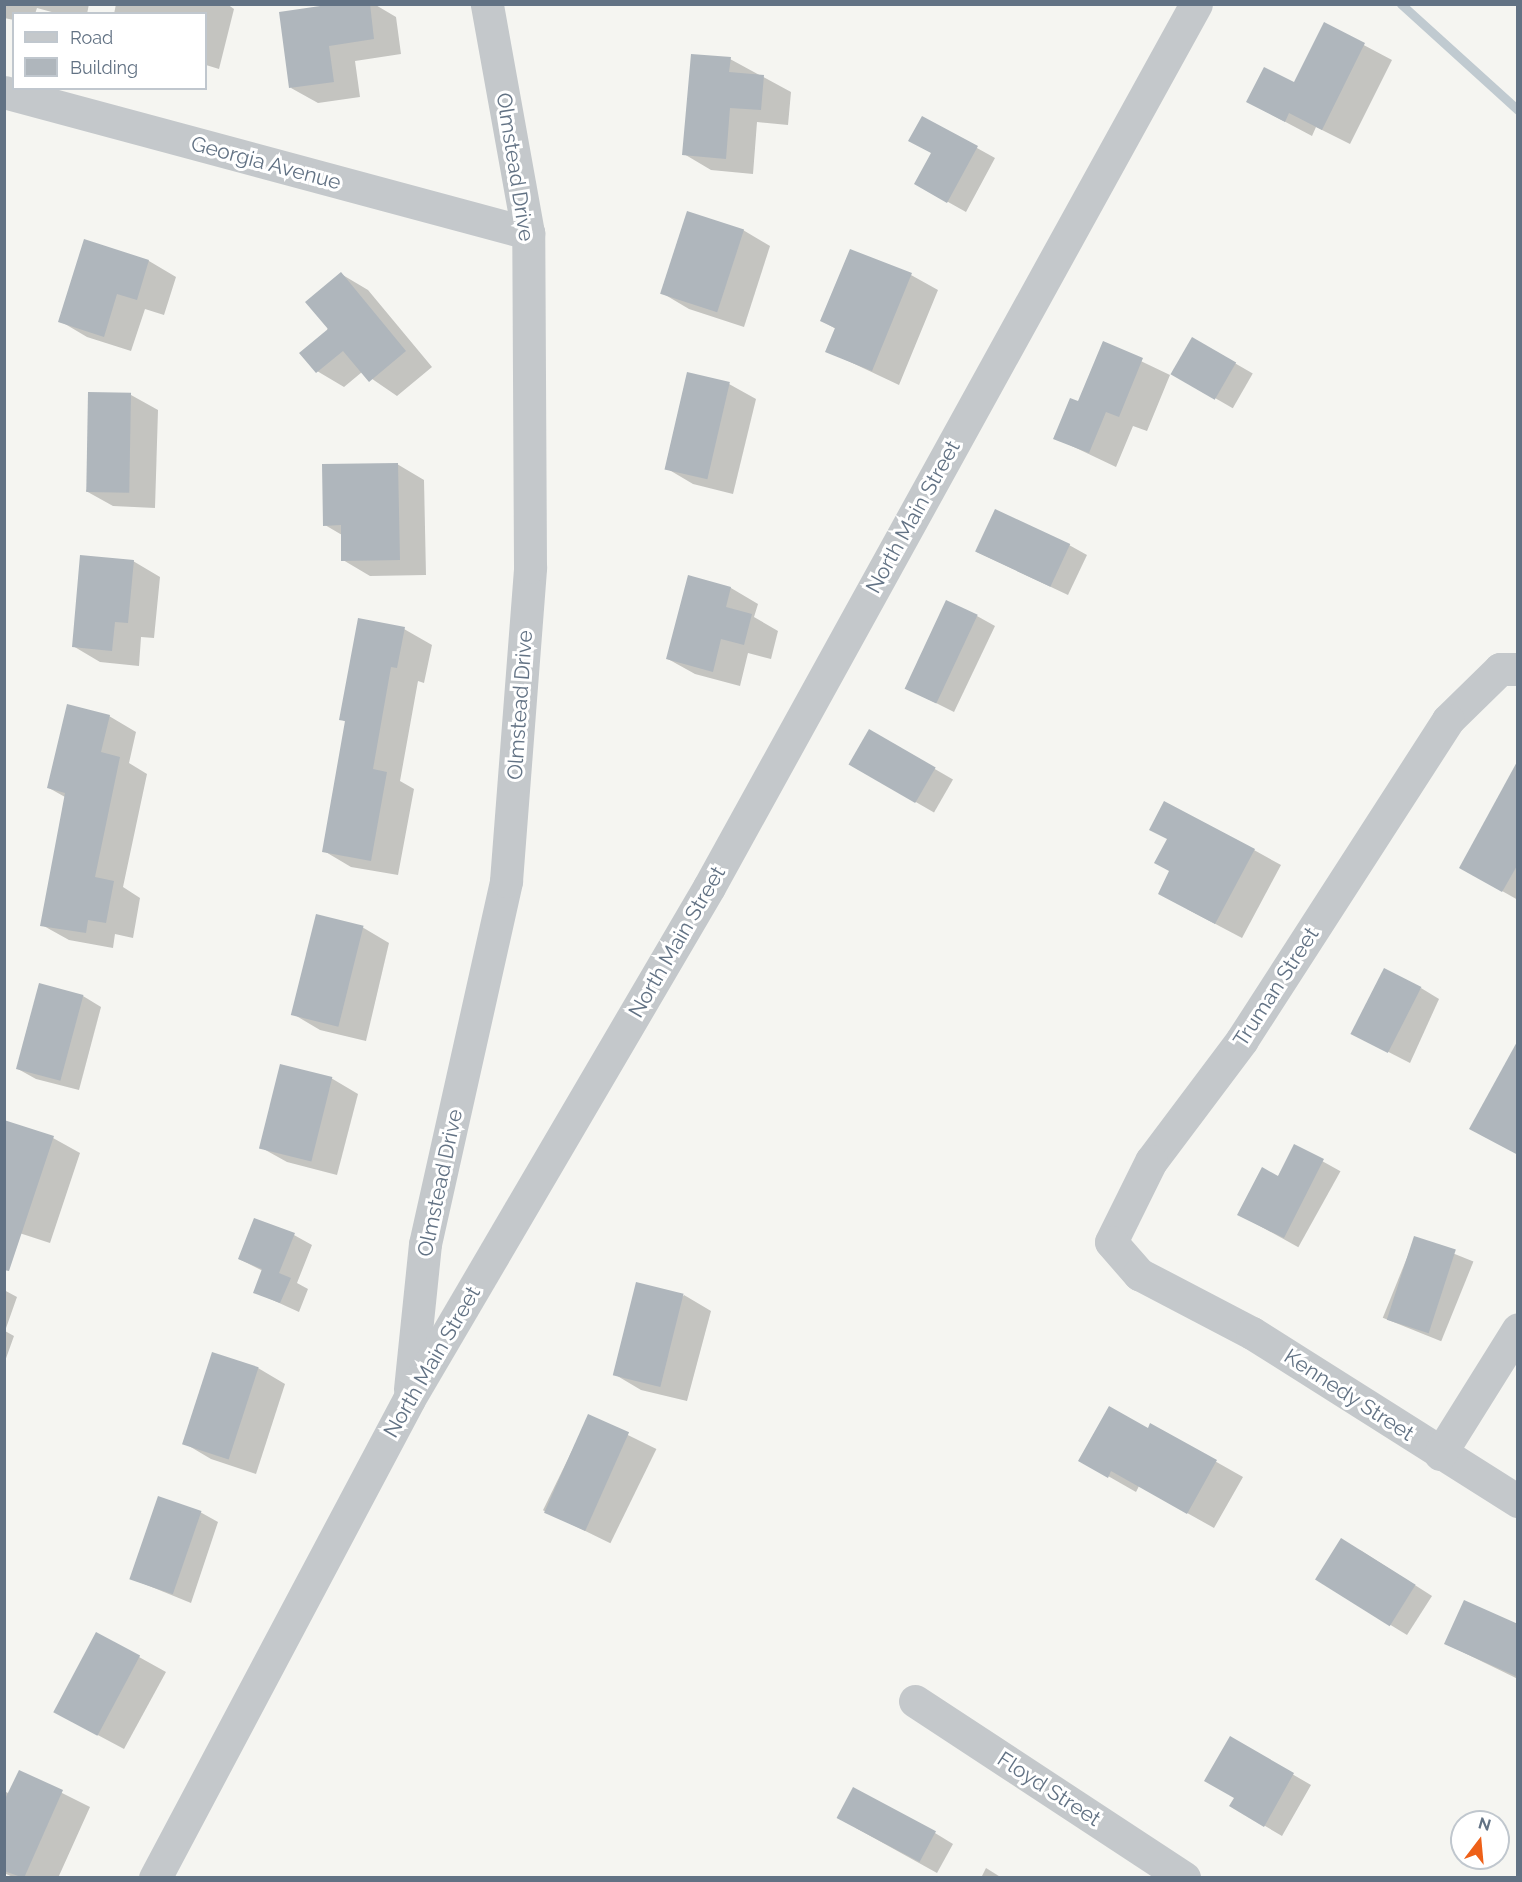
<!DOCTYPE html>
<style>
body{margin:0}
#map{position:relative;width:1522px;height:1882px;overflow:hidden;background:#f5f5f1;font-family:Raleway,sans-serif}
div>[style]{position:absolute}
.shadow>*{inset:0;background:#0003;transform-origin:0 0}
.stream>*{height:9px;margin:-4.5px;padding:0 4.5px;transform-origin:4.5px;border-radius:4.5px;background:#c0cad0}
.building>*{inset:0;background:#afb6bc;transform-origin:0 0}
.minor>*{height:33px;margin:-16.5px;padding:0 16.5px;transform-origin:16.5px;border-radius:16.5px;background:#c4c8cb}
span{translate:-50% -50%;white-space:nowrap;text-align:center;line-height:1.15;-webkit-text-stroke:6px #fff;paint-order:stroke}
.street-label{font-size:21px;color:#627284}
.frame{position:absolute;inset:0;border:6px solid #627284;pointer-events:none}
.legend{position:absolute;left:12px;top:12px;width:195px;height:78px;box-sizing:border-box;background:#fff;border:2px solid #c0c7ce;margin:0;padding:8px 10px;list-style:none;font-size:18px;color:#627284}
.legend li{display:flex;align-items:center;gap:12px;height:30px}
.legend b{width:30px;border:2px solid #c0c7ce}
.north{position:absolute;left:1450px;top:1810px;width:60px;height:60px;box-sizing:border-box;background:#fff;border:2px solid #c0c7ce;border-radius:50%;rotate:16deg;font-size:16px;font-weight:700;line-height:24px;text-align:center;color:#627284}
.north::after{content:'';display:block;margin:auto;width:21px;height:27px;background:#ee6018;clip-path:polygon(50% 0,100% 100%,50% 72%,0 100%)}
</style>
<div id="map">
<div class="shadow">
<i style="clip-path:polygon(4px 4px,89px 4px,87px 14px,59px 14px,37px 8px,35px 14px,14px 14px,14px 20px,4px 18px)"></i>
<i style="clip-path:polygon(116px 4px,227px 4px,234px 9px,219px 69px,206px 65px,206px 14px,114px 14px)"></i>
<i style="clip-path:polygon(345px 4px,374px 4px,396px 17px,401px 54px,355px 61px,360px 97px,318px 103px,291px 88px)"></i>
<i style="clip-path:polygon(1324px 24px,1392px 60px,1350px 144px,1316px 127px,1312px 136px,1248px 102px,1294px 84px)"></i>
<i style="clip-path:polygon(730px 59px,791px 92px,788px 125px,757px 122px,753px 174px,711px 170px,684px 154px)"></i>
<i style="clip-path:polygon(923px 118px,995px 158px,966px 212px,916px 184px,933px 153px)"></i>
<i style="clip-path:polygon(743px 230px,770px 246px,744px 327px,689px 309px,662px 293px)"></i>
<i style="clip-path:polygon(85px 241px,149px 261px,176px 277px,164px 315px,145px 309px,131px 351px,87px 337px,60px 321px)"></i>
<i style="clip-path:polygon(341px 274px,368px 290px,432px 367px,397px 396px,362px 372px,344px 387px,317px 371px)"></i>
<i style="clip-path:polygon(911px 275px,938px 290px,899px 385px,827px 351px,836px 329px,822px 321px)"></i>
<i style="left:1193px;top:339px;width:69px;height:40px;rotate:30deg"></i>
<i style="clip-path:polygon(1103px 343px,1170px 375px,1147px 431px,1133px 426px,1116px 467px,1055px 438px,1079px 403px)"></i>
<i style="clip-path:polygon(729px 384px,756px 399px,733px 494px,693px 484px,666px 468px)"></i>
<i style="clip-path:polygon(131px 395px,158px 410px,155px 508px,113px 506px,86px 491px)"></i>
<i style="clip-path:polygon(397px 464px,424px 480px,426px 575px,370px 576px,343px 560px,342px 535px,325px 525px)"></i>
<i style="clip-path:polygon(1069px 545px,1087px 555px,1068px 595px,977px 552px)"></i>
<i style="clip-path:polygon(133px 561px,160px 577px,154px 638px,141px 637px,139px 666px,100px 662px,73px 646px)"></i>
<i style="clip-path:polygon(689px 577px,731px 588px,758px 604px,754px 617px,778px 631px,771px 659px,748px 653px,740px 686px,695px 674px,668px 659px)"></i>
<i style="clip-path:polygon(977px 616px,995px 626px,954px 712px,906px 688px)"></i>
<i style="clip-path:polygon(404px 629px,432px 645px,424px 683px,418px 681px,400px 781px,414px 789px,398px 875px,351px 867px,324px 851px,346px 722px,341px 719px)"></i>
<i style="clip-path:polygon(109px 716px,136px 732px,129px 763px,147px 774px,123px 887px,140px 898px,133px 938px,115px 934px,113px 948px,69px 940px,42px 925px,65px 797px,49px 788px)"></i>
<i style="left:869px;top:731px;width:97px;height:38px;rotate:30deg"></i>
<i style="clip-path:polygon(1518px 797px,1518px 900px,1488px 883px)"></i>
<i style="clip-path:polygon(1254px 850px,1281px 865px,1242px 938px,1187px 909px)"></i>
<i style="clip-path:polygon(362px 927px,389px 943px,366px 1041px,320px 1030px,293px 1014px)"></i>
<i style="clip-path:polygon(40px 985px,83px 996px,101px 1007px,79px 1090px,36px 1079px,18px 1069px)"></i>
<i style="clip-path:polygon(1421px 988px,1439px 999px,1410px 1063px,1371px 1043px)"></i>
<i style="clip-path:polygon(331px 1078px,358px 1094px,337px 1175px,287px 1162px,260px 1147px)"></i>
<i style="clip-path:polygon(53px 1138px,80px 1153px,50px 1243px,4px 1228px)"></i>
<i style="left:1295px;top:1146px;width:52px;height:87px;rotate:29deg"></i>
<i style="clip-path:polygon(294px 1235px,312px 1245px,297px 1283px,308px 1289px,299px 1312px,255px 1292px,263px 1271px,239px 1259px)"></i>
<i style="left:1415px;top:1238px;width:63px;height:86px;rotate:22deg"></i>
<i style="clip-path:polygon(4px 1290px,17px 1297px,5px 1331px,14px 1336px,4px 1364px)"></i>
<i style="clip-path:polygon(684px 1295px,711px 1311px,687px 1401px,641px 1390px,614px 1374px)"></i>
<i style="clip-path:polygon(258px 1368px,285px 1384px,256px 1474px,211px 1459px,184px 1443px)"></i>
<i style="left:589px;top:1416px;width:75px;height:105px;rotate:26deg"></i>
<i style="clip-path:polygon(1151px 1425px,1243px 1477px,1214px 1528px,1139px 1486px,1136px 1492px,1080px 1460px,1149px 1430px)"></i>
<i style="clip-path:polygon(200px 1512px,218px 1522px,191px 1603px,132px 1579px)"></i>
<i style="clip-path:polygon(1360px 1550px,1432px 1596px,1407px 1635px,1389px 1624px)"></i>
<i style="clip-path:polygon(1518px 1626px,1518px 1679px,1446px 1644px)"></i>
<i style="clip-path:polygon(139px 1657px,166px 1672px,124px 1749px,79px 1725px)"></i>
<i style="clip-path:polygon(1230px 1738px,1311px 1785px,1282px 1836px,1231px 1806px,1236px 1797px)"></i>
<i style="clip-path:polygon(20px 1772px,90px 1807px,58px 1878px,15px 1878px,4px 1873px,4px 1791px,10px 1794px)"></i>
<i style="clip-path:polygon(856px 1828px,935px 1833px,953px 1844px,937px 1873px)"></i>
<i style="clip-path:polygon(986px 1868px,1002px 1878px,981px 1878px)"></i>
</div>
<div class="stream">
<i style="left:1401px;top:4px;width:158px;rotate:42.2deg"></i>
</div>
<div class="building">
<i style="clip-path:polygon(334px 4px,370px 4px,374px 39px,329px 46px,334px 82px,289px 88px,279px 12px)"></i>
<i style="clip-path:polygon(1324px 22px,1365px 43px,1322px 130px,1289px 113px,1285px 122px,1246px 102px,1264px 67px,1294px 82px)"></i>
<i style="clip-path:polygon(691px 54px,731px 57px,729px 72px,764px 75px,761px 110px,730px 108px,726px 159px,682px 155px)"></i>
<i style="clip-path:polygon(922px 116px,978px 146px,947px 203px,914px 184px,931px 153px,908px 141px)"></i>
<i style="left:687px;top:211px;width:60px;height:87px;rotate:18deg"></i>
<i style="clip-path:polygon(84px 239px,149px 260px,137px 300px,117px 294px,104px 337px,58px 322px)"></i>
<i style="clip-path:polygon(850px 249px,912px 273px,872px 371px,825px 352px,835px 328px,820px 321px)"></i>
<i style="clip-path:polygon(341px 272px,406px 351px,369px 382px,343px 351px,316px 373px,299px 353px,328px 329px,305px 302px)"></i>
<i style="left:1192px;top:337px;width:51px;height:43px;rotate:30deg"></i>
<i style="clip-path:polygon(1103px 341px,1143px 358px,1119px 417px,1106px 412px,1089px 453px,1053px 439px,1070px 398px,1078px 401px)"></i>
<i style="left:687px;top:372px;width:44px;height:100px;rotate:13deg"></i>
<i style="left:88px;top:392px;width:43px;height:100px;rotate:1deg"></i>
<i style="clip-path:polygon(398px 463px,400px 560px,341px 561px,341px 525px,323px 526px,322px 464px)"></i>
<i style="left:995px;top:509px;width:83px;height:47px;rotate:25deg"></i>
<i style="clip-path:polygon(80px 555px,134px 560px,128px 623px,115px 622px,112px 651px,72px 647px)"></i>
<i style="clip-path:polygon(688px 575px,731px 587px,726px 607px,752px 614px,744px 645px,721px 639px,713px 672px,666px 659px)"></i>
<i style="left:946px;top:600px;width:35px;height:98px;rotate:25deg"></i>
<i style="clip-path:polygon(358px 618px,405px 627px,397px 668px,391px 667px,373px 769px,387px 772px,371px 861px,322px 852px,345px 721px,339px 720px)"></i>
<i style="clip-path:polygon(67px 704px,110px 715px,101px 752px,120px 757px,95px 877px,114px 881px,106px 923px,88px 920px,86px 933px,40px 926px,65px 793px,47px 788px)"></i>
<i style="left:869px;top:729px;width:77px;height:41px;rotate:30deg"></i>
<i style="clip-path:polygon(1518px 760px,1518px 864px,1502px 892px,1459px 868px)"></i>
<i style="clip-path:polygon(1164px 801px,1255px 849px,1215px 924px,1158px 894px,1169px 871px,1154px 863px,1167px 839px,1149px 830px)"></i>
<i style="left:316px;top:914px;width:49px;height:104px;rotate:14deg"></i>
<i style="left:1384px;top:968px;width:42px;height:74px;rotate:27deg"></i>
<i style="left:39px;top:983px;width:46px;height:89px;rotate:15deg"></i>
<i style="clip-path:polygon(1518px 1040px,1518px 1155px,1469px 1129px)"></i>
<i style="left:280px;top:1064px;width:54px;height:87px;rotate:14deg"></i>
<i style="clip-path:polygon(4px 1120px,54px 1136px,9px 1271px,4px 1270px)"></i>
<i style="clip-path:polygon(1294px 1144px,1324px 1159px,1284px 1238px,1237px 1215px,1262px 1167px,1278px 1176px)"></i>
<i style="clip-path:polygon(254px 1218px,295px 1233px,279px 1273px,291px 1278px,280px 1303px,253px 1293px,262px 1269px,238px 1259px)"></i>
<i style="left:1414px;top:1236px;width:44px;height:88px;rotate:18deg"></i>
<i style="left:636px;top:1282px;width:49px;height:96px;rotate:14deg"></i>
<i style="left:212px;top:1352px;width:49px;height:97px;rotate:18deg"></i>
<i style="clip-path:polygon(1109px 1406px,1148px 1428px,1150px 1423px,1217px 1460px,1187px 1514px,1111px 1471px,1108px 1478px,1078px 1461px)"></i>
<i style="left:588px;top:1414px;width:45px;height:108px;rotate:24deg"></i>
<i style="left:158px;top:1496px;width:46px;height:88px;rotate:19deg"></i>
<i style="left:1341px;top:1538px;width:88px;height:49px;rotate:32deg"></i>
<i style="clip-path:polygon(1464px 1600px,1518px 1624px,1518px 1677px,1444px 1644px)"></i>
<i style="left:96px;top:1632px;width:50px;height:91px;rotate:28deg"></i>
<i style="clip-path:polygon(1230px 1736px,1294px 1773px,1264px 1827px,1229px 1806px,1234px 1798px,1204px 1781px)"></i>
<i style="clip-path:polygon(19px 1770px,63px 1790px,24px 1878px,4px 1871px,4px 1801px)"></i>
<i style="left:853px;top:1787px;width:94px;height:35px;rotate:28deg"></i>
</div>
<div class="minor">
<i style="left:4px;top:92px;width:543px;rotate:15.06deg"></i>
<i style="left:1518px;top:669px;width:18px;rotate:180deg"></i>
<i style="left:1500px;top:669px;width:73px;rotate:135.6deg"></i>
<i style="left:1448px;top:720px;width:381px;rotate:122.8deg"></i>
<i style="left:1242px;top:1040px;width:151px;rotate:126.9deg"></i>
<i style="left:1151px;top:1161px;width:90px;rotate:116.3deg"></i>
<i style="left:1111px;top:1242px;width:43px;rotate:48.8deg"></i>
<i style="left:1139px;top:1274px;width:127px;rotate:27.6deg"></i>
<i style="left:1252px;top:1333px;width:315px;rotate:32.3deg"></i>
<i style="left:410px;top:1389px;width:146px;rotate:-84.1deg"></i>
<i style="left:425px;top:1244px;width:372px;rotate:-77.4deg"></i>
<i style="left:506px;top:881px;width:315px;rotate:-85.6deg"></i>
<i style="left:530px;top:567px;width:334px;rotate:-90.3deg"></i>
<i style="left:528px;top:233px;width:233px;rotate:-100.2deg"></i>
<i style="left:1440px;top:1454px;width:147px;rotate:-58deg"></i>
<i style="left:915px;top:1701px;width:322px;rotate:33.3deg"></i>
<i style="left:155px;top:1878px;width:542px;rotate:-62.06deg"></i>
<i style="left:409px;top:1399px;width:593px;rotate:-59.63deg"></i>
<i style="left:709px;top:887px;width:1008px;rotate:-61.12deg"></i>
</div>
<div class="street-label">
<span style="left:266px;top:163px;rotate:15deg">Georgia Avenue</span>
<span style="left:515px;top:167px;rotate:81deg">Olmstead Drive</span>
<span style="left:913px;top:517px;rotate:-61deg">North Main Street</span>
<span style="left:520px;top:705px;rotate:-86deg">Olmstead Drive</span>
<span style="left:677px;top:942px;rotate:-60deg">North Main Street</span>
<span style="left:1276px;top:987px;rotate:-57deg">Truman Street</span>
<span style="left:440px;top:1183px;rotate:-78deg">Olmstead Drive</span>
<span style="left:432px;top:1362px;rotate:-60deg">North Main Street</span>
<span style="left:1349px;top:1395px;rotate:33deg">Kennedy Street</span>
<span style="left:1049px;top:1789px;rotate:33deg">Floyd Street</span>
</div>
<div class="frame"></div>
<ul class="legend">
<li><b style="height:8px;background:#c4c8cb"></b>Road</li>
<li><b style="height:16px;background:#afb6bc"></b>Building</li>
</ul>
<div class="north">N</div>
</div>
